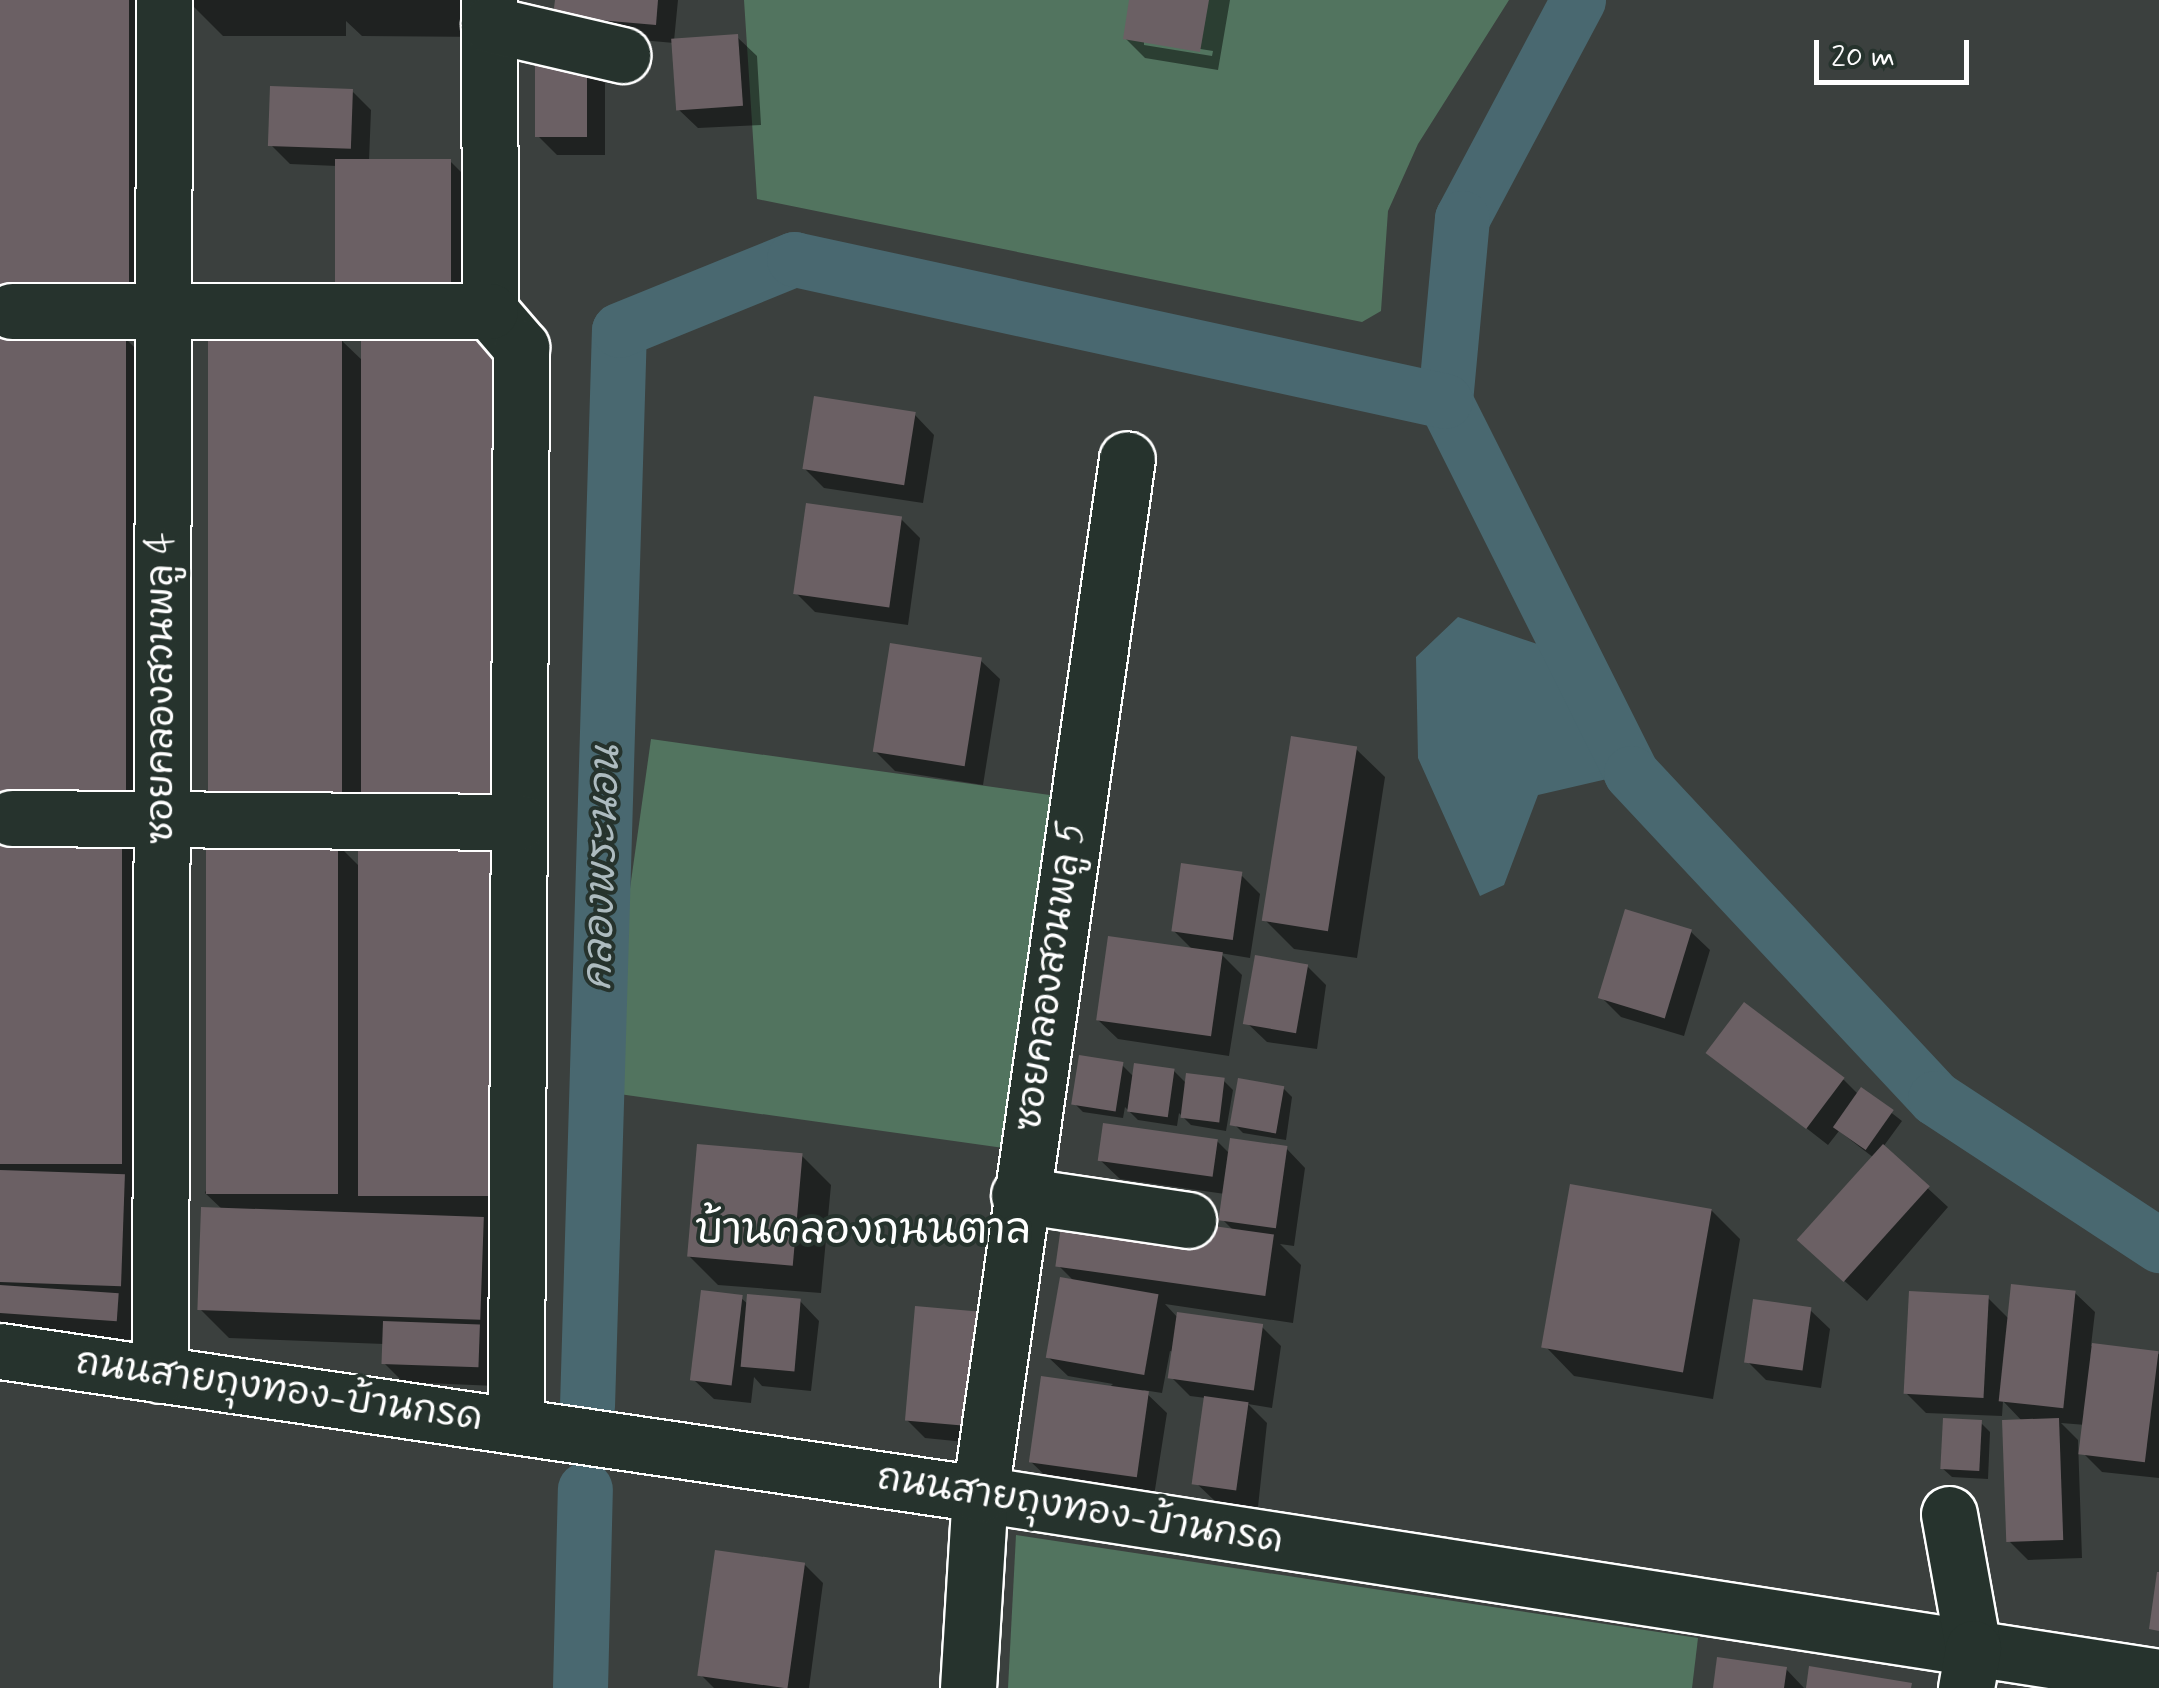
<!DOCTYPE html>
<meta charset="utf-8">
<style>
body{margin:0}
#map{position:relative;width:2159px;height:1688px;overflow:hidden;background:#3b403e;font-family:Mynerve,"Playpen Sans Thai",sans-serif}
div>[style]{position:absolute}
.green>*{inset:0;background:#52745f;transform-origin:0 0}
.water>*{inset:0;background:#496870}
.shadow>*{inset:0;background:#0007}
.canal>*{height:55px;margin:-27.5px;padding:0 27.5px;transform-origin:27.5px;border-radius:27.5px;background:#496870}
.building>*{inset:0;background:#6b6064;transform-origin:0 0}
.roads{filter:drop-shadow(2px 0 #fff) drop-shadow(-2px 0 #fff) drop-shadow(0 2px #fff) drop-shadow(0 -2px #fff)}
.minor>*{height:55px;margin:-27.5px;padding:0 27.5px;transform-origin:27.5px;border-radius:27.5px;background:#26332d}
span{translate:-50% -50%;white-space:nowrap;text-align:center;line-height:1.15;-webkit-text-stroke:8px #26332d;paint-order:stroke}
.street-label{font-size:38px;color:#fff}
.water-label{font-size:40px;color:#adbbbf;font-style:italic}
.quarter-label{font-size:42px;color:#fff}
.scale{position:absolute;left:1814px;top:40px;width:155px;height:45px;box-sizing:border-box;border:5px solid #fff;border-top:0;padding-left:12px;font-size:30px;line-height:35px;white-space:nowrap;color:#fff;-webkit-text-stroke:8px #26332d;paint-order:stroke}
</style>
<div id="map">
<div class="green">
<i style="clip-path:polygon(744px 0,1509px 0,1418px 144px,1388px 211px,1381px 311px,1362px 322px,757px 199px)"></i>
<i style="left:651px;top:739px;width:408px;height:356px;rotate:8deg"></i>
<i style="clip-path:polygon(1016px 1535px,1698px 1638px,1692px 1688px,1008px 1688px)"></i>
</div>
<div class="water">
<i style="clip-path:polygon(1458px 617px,1605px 667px,1636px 746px,1620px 776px,1538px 795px,1504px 885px,1480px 896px,1418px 758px,1416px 657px)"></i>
</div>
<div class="shadow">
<i style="clip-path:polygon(0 0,165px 0,163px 327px,31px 327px)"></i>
<i style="clip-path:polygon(187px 0,485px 0,485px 37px,362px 36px,346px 21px,346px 36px,223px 36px)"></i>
<i style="clip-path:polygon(558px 0,678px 0,674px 41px,737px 37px,757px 56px,761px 125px,698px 128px,678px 109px,674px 43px,575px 34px)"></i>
<i style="clip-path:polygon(evenodd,1132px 0,1230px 0,1218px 70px,1145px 58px,1126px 39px,1132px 0,1144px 40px,1213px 51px,1212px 56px,1144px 45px,1144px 40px)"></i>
<i style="clip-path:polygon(586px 63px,605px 83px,605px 155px,557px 155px,538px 136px)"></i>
<i style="clip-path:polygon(352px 91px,371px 110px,369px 161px,450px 161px,479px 190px,477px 316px,337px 166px,290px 164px,271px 145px)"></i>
<i style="clip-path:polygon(0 338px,125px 338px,162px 375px,159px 835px,122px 835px,158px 872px,136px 1340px,5px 1331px,0 1326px)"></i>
<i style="clip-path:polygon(341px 340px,364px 362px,528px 837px,243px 835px)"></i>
<i style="clip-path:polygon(915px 415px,934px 435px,923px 503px,824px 488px,805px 469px)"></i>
<i style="clip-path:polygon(901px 519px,920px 538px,908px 625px,815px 612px,796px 593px)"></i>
<i style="clip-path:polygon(980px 660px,1000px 679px,983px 785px,895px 771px,876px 752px)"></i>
<i style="clip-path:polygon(1356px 749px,1385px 777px,1357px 958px,1294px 949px,1265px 920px)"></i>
<i style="clip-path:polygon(337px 844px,360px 867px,490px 846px,526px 883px,496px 1386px,403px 1382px,384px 1363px,384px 1344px,229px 1338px,200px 1309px,223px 1210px,205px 1193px)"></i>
<i style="clip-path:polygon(1241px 875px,1260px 894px,1250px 958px,1220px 953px,1242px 975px,1229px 1056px,1118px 1039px,1098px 1020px,1195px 952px,1173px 930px)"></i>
<i style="clip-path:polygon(1690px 931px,1710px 950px,1684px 1036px,1621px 1017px,1602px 998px)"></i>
<i style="clip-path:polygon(1307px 966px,1326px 985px,1317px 1049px,1267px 1042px,1247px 1023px)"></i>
<i style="clip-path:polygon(1710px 1053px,1844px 1080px,1859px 1095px,1862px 1090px,1902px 1121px,1883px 1147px,1948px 1207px,1867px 1301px,1821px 1260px,1874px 1158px,1839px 1131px,1828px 1145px)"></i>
<i style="clip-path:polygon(1121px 1064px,1134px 1077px,1174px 1071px,1187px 1084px,1224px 1081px,1233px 1090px,1226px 1131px,1191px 1125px,1179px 1113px,1177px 1126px,1138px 1120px,1125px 1107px,1123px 1118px,1083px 1112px,1074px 1103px)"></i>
<i style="clip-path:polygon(1283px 1088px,1292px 1097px,1286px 1140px,1243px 1133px,1234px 1124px)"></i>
<i style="clip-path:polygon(1217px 1141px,1231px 1155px,1286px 1148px,1305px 1168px,1294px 1246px,1280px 1244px,1301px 1265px,1293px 1323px,1165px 1304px,1179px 1319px,1262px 1327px,1281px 1346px,1272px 1408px,1248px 1404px,1267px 1423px,1258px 1507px,1216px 1502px,1196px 1483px,1206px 1398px,1190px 1396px,1171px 1377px,1174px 1352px,1170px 1351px,1162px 1393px,1143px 1390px,1167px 1413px,1154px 1496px,1050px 1480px,1030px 1461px,1113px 1384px,1068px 1376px,1048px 1357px,1076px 1283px,1058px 1265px,1234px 1231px,1222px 1219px,1225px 1194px,1120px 1179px,1100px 1160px)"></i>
<i style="clip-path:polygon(802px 1156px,831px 1185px,821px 1293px,718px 1285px,689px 1256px)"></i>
<i style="clip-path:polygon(1711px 1210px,1740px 1239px,1713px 1399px,1574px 1376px,1546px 1347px)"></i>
<i style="clip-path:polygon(2075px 1293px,2095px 1312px,2091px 1346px,2159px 1354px,2159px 1478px,2102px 1472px,2083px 1453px,2086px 1425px,2061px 1423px,2078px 1440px,2082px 1558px,2028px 1560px,2009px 1541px,2023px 1422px,2003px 1401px,2002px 1416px,1926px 1413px,1906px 1393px,1987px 1297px,2010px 1320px)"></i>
<i style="clip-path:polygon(741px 1298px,749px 1305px,800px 1301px,819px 1321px,811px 1391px,762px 1386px,754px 1377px,751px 1403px,714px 1399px,694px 1380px)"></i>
<i style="clip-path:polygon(917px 1309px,985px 1444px,925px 1438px,906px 1419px)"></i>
<i style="clip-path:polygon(1810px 1310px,1830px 1329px,1821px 1388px,1766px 1380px,1747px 1361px)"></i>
<i style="clip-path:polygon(1981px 1423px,1990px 1432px,1988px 1479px,1952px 1477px,1942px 1468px)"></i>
<i style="clip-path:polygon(804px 1564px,823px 1583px,809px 1688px,714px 1688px,701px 1675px)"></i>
<i style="clip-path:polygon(1786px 1669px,1804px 1688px,1716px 1688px)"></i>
</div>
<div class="canal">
<i style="left:1578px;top:0;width:247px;rotate:118deg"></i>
<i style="left:1462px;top:218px;width:184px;rotate:95.3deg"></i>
<i style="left:1445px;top:401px;width:416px;rotate:63.4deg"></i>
<i style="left:1631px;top:773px;width:445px;rotate:46.9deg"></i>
<i style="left:1935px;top:1098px;width:268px;rotate:33.3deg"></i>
<i style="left:587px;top:1406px;width:1076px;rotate:-88.3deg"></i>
<i style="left:619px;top:330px;width:189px;rotate:-22.1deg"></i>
<i style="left:794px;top:259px;width:666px;rotate:12.3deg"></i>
<i style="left:580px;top:1688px;width:199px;rotate:-88.6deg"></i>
</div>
<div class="building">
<i style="left:0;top:0;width:129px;height:291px"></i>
<i style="clip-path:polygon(555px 0,658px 0,656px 25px,553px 16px)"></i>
<i style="clip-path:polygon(1129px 0,1209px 0,1200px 52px,1123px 39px)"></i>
<i style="left:738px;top:34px;width:72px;height:67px;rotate:86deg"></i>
<i style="left:535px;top:61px;width:52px;height:76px"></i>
<i style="left:270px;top:86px;width:83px;height:60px;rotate:2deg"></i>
<i style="left:335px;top:159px;width:116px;height:128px"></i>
<i style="left:0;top:335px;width:126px;height:463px"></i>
<i style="left:208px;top:336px;width:134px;height:463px"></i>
<i style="left:361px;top:337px;width:135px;height:463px"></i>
<i style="left:814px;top:396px;width:103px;height:74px;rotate:9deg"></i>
<i style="left:806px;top:503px;width:97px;height:92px;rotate:8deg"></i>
<i style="left:890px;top:643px;width:93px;height:110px;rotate:9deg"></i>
<i style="left:1291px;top:736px;width:67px;height:187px;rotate:9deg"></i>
<i style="left:0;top:832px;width:122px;height:332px"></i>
<i style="left:206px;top:841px;width:132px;height:353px"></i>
<i style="left:358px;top:843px;width:133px;height:353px"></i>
<i style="left:1181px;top:863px;width:62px;height:69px;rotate:8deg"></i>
<i style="left:1625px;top:909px;width:70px;height:93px;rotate:17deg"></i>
<i style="left:1108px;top:936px;width:116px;height:85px;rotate:8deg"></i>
<i style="left:1255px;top:955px;width:54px;height:70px;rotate:10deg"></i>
<i style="left:1744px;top:1002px;width:126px;height:64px;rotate:37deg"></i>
<i style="left:1079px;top:1055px;width:45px;height:50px;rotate:9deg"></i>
<i style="left:1134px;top:1063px;width:41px;height:49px;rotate:8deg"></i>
<i style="left:1186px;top:1073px;width:39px;height:45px;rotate:7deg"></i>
<i style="left:1238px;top:1078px;width:47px;height:48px;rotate:10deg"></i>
<i style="left:1861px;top:1087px;width:40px;height:49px;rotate:35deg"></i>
<i style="left:1103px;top:1123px;width:116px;height:38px;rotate:8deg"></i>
<i style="left:1230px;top:1138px;width:58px;height:83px;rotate:8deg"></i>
<i style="left:697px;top:1144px;width:106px;height:113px;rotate:5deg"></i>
<i style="left:1883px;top:1144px;width:63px;height:129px;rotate:42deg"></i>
<i style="left:0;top:1170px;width:125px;height:112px;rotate:2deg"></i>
<i style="left:1570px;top:1184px;width:144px;height:166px;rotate:10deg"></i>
<i style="left:1064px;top:1205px;width:212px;height:62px;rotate:8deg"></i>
<i style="left:201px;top:1207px;width:283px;height:103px;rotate:2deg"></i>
<i style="left:1060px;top:1277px;width:100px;height:82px;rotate:10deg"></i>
<i style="left:2011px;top:1284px;width:65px;height:118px;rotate:6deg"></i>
<i style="left:0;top:1285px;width:119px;height:28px;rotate:4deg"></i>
<i style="left:701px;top:1290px;width:42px;height:91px;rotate:7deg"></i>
<i style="left:1909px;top:1291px;width:80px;height:103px;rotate:3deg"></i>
<i style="left:747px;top:1294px;width:54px;height:73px;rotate:5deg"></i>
<i style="left:1753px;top:1299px;width:59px;height:64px;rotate:8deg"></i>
<i style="left:915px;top:1306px;width:63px;height:115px;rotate:5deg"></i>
<i style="left:1177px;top:1312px;width:87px;height:67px;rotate:8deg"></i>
<i style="left:383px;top:1321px;width:97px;height:43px;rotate:2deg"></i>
<i style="left:2092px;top:1343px;width:67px;height:112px;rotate:7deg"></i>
<i style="left:1041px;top:1376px;width:109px;height:87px;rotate:8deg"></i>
<i style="left:1204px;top:1396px;width:45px;height:89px;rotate:8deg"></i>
<i style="left:1943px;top:1418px;width:39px;height:51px;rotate:3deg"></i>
<i style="left:2059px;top:1418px;width:122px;height:57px;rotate:88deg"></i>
<i style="left:715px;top:1550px;width:91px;height:127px;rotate:8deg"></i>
<i style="clip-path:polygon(2157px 1572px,2159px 1572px,2159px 1631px,2149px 1629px)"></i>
<i style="clip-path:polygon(1717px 1657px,1787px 1667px,1784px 1688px,1713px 1688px)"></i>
<i style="clip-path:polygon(1809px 1666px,1912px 1683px,1911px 1688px,1806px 1688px)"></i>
</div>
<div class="roads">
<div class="minor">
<i style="left:489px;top:0;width:311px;rotate:89.8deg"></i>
<i style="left:490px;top:311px;width:48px;rotate:49.3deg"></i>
<i style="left:521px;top:347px;width:1078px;rotate:90.27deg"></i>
<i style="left:489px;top:24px;width:137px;rotate:13.1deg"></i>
<i style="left:12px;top:311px;width:478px"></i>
<i style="left:12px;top:818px;width:507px;rotate:0.45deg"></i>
<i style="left:1019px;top:1195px;width:171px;rotate:8.4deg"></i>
<i style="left:0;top:1351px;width:990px;rotate:8.3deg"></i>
<i style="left:980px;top:1494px;width:1193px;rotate:8.82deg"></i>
<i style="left:160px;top:1375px;width:1375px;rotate:-89.83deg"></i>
<i style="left:1949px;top:1514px;width:136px;rotate:79.8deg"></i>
<i style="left:1973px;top:1648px;width:41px;rotate:99.9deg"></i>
<i style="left:968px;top:1688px;width:194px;rotate:-86.5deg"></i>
<i style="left:980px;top:1494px;width:1045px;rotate:-81.92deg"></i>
</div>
</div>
<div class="street-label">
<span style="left:162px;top:688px;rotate:-90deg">ซอยคลองสวนพลู 4</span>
<span style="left:1051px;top:976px;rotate:-82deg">ซอยคลองสวนพลู 5</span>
<span style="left:279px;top:1391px;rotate:8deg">ถนนสายถุงทอง-บ้านกรด</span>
<span style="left:1080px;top:1510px;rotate:9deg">ถนนสายถุงทอง-บ้านกรด</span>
</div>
<div class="water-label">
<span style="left:603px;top:868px;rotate:-88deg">คลองพระนอน</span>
</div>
<div class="quarter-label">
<span style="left:863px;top:1232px">บ้านคลองถนนตาล</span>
</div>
<div class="scale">20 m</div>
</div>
